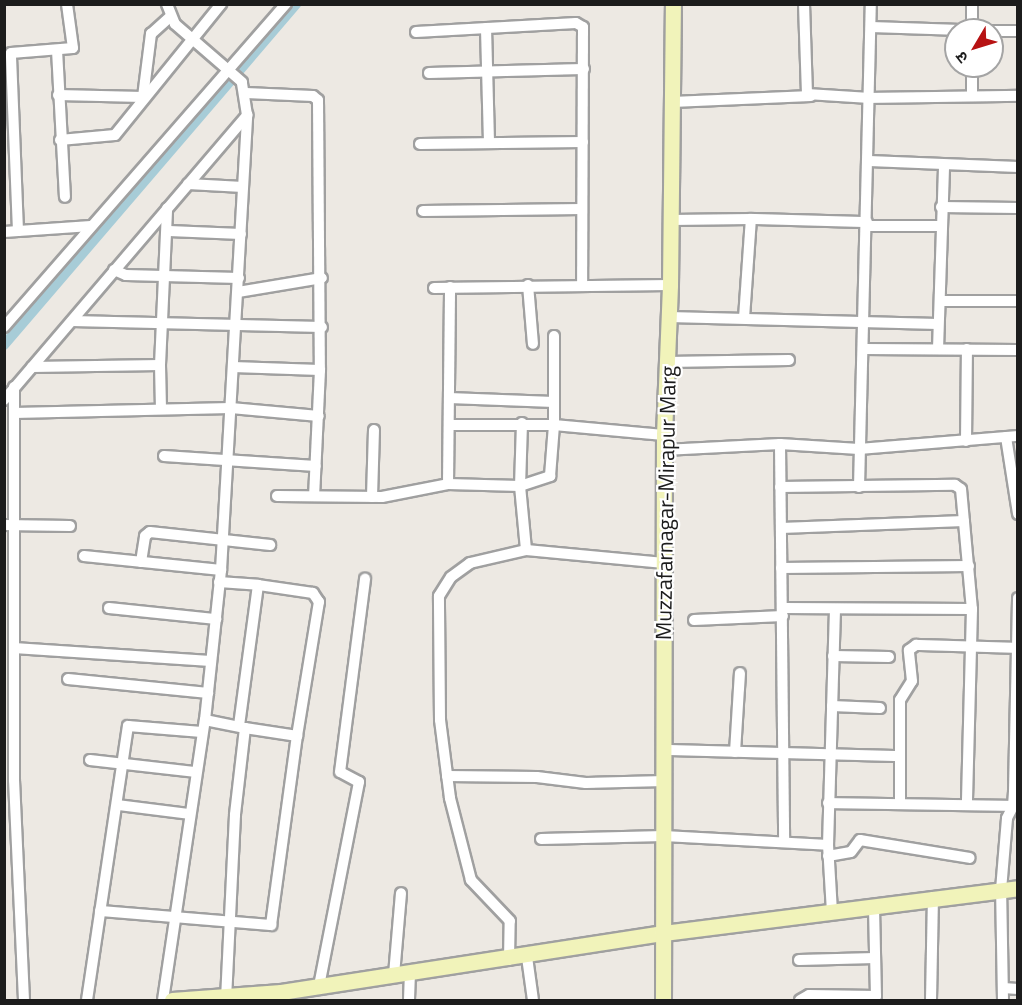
<!DOCTYPE html>
<meta charset="utf-8">
<style>
body{margin:0}
#map{position:relative;width:1022px;height:1005px;overflow:hidden;background:#ede9e3;font-family:"Titillium Web","Noto Sans Devanagari",sans-serif}
div>[style]{position:absolute}
.canal>*{height:10px;margin:-5px;padding:0 5px;transform-origin:5px;border-radius:5px;background:#a7ccd7}
.roads{filter:drop-shadow(2px 0 #a0a0a0) drop-shadow(-2px 0 #a0a0a0) drop-shadow(0 2px #a0a0a0) drop-shadow(0 -2px #a0a0a0)}
.minor>*{height:10px;margin:-5px;padding:0 5px;transform-origin:5px;border-radius:5px;background:#fff}
.secondary>*{height:15px;margin:-7.5px;padding:0 7.5px;transform-origin:7.5px;border-radius:7.5px;background:#f1f3ba}
span{translate:-50% -50%;white-space:nowrap;text-align:center;line-height:1.15;-webkit-text-stroke:4.5px #fff;paint-order:stroke}
.street-label{font-size:22px;color:#1c1c1c}
.frame{position:absolute;inset:0;border:6px solid #1c1c1c;pointer-events:none}
.north{position:absolute;left:944px;top:18px;width:60px;height:60px;box-sizing:border-box;background:#fff;border:2px solid #a4a4a4;border-radius:50%;rotate:232deg;font-size:16px;font-weight:700;line-height:24px;text-align:center;color:#1c1c1c}
.north::after{content:'';display:block;margin:auto;width:21px;height:27px;background:#b71213;clip-path:polygon(50% 0,100% 100%,50% 72%,0 100%)}
</style>
<div id="map">
<div class="canal">
<i style="left:4px;top:345px;width:449px;rotate:-49.4deg"></i>
</div>
<div class="roads">
<div class="minor">
<i style="left:804px;top:4px;width:90px;rotate:88.1deg"></i>
<i style="left:807px;top:94px;width:63px;rotate:3.6deg"></i>
<i style="left:870px;top:98px;width:148px;rotate:-0.8deg"></i>
<i style="left:972px;top:4px;width:26px;rotate:90deg"></i>
<i style="left:871px;top:27px;width:90px;rotate:1.9deg"></i>
<i style="left:486px;top:28px;width:115px;rotate:88.5deg"></i>
<i style="left:992px;top:31px;width:26px"></i>
<i style="left:416px;top:32px;width:160px;rotate:-3.2deg"></i>
<i style="left:576px;top:23px;width:8px;rotate:30deg"></i>
<i style="left:583px;top:27px;width:256px;rotate:90.2deg"></i>
<i style="left:57px;top:50px;width:147px;rotate:86.9deg"></i>
<i style="left:429px;top:73px;width:155px;rotate:-1.5deg"></i>
<i style="left:246px;top:93px;width:67px;rotate:2.6deg"></i>
<i style="left:313px;top:96px;width:6px;rotate:39deg"></i>
<i style="left:318px;top:100px;width:270px;rotate:89.6deg"></i>
<i style="left:58px;top:95px;width:85px;rotate:1.3deg"></i>
<i style="left:143px;top:97px;width:64px;rotate:-82.8deg"></i>
<i style="left:151px;top:34px;width:25px;rotate:-42deg"></i>
<i style="left:972px;top:95px;width:29px;rotate:-90deg"></i>
<i style="left:672px;top:102px;width:139px;rotate:-2.5deg"></i>
<i style="left:60px;top:140px;width:55px;rotate:-5.2deg"></i>
<i style="left:115px;top:135px;width:169px;rotate:-51deg"></i>
<i style="left:420px;top:144px;width:163px;rotate:-0.7deg"></i>
<i style="left:869px;top:161px;width:149px;rotate:2.3deg"></i>
<i style="left:188px;top:184px;width:55px;rotate:3.1deg"></i>
<i style="left:941px;top:207px;width:77px;rotate:0.7deg"></i>
<i style="left:423px;top:211px;width:159px;rotate:-0.7deg"></i>
<i style="left:671px;top:220px;width:80px;rotate:-0.7deg"></i>
<i style="left:866px;top:226px;width:75px"></i>
<i style="left:18px;top:231px;width:178px;rotate:-92.3deg"></i>
<i style="left:11px;top:53px;width:62px;rotate:-4.6deg"></i>
<i style="left:73px;top:48px;width:44px;rotate:-97.8deg"></i>
<i style="left:169px;top:231px;width:72px;rotate:2.4deg"></i>
<i style="left:4px;top:232px;width:87px;rotate:-3.9deg"></i>
<i style="left:114px;top:270px;width:13px;rotate:23deg"></i>
<i style="left:126px;top:275px;width:113px;rotate:1.5deg"></i>
<i style="left:528px;top:285px;width:59px;rotate:85.2deg"></i>
<i style="left:434px;top:288px;width:236px;rotate:-0.7deg"></i>
<i style="left:238px;top:292px;width:85px;rotate:-9.5deg"></i>
<i style="left:941px;top:301px;width:77px"></i>
<i style="left:669px;top:317px;width:269px;rotate:1.5deg"></i>
<i style="left:744px;top:318px;width:99px;rotate:-86deg"></i>
<i style="left:751px;top:219px;width:116px;rotate:1.5deg"></i>
<i style="left:72px;top:321px;width:250px;rotate:1.4deg"></i>
<i style="left:4px;top:327px;width:429px;rotate:-48.9deg"></i>
<i style="left:554px;top:336px;width:89px;rotate:90deg"></i>
<i style="left:554px;top:425px;width:110px;rotate:5.2deg"></i>
<i style="left:864px;top:349px;width:154px;rotate:0.4deg"></i>
<i style="left:938px;top:349px;width:184px;rotate:-88.1deg"></i>
<i style="left:667px;top:362px;width:122px;rotate:-0.9deg"></i>
<i style="left:160px;top:365px;width:157px;rotate:-87.4deg"></i>
<i style="left:32px;top:367px;width:128px;rotate:-0.9deg"></i>
<i style="left:160px;top:365px;width:44px;rotate:88.7deg"></i>
<i style="left:233px;top:367px;width:87px;rotate:2deg"></i>
<i style="left:320px;top:370px;width:126px;rotate:92.7deg"></i>
<i style="left:14px;top:387px;width:393px;rotate:90deg"></i>
<i style="left:14px;top:780px;width:220px;rotate:87.4deg"></i>
<i style="left:449px;top:398px;width:105px;rotate:2.2deg"></i>
<i style="left:4px;top:400px;width:375px;rotate:-49.5deg"></i>
<i style="left:14px;top:413px;width:217px;rotate:-1.3deg"></i>
<i style="left:231px;top:408px;width:88px;rotate:5.2deg"></i>
<i style="left:522px;top:423px;width:63px;rotate:91.8deg"></i>
<i style="left:520px;top:486px;width:64px;rotate:84.6deg"></i>
<i style="left:1006px;top:437px;width:78px;rotate:81.1deg"></i>
<i style="left:966px;top:441px;width:92px;rotate:-89.4deg"></i>
<i style="left:780px;top:444px;width:79px;rotate:3.6deg"></i>
<i style="left:859px;top:449px;width:160px;rotate:-4.7deg"></i>
<i style="left:664px;top:450px;width:116px;rotate:-3deg"></i>
<i style="left:780px;top:444px;width:398px;rotate:89.4deg"></i>
<i style="left:164px;top:456px;width:152px;rotate:3.8deg"></i>
<i style="left:448px;top:484px;width:197px;rotate:-89.4deg"></i>
<i style="left:780px;top:487px;width:175px;rotate:-0.7deg"></i>
<i style="left:955px;top:485px;width:7px;rotate:34deg"></i>
<i style="left:961px;top:489px;width:121px;rotate:84.8deg"></i>
<i style="left:972px;top:609px;width:195px;rotate:91.5deg"></i>
<i style="left:859px;top:487px;width:483px;rotate:-88.6deg"></i>
<i style="left:277px;top:496px;width:105px;rotate:0.5deg"></i>
<i style="left:382px;top:497px;width:67px;rotate:-11.1deg"></i>
<i style="left:448px;top:484px;width:72px;rotate:1.6deg"></i>
<i style="left:520px;top:486px;width:32px;rotate:-18deg"></i>
<i style="left:550px;top:476px;width:51px;rotate:-85.5deg"></i>
<i style="left:554px;top:425px;width:104px;rotate:180deg"></i>
<i style="left:372px;top:497px;width:67px;rotate:-88.3deg"></i>
<i style="left:4px;top:525px;width:66px;rotate:0.9deg"></i>
<i style="left:781px;top:528px;width:183px;rotate:-2.2deg"></i>
<i style="left:84px;top:556px;width:138px;rotate:5.8deg"></i>
<i style="left:141px;top:562px;width:26px;rotate:-81deg"></i>
<i style="left:145px;top:536px;width:6px;rotate:-39deg"></i>
<i style="left:150px;top:532px;width:121px;rotate:6.2deg"></i>
<i style="left:781px;top:568px;width:188px;rotate:-0.6deg"></i>
<i style="left:219px;top:582px;width:39px;rotate:4deg"></i>
<i style="left:258px;top:585px;width:142px;rotate:97.7deg"></i>
<i style="left:109px;top:608px;width:108px;rotate:5.9deg"></i>
<i style="left:783px;top:608px;width:189px;rotate:0.3deg"></i>
<i style="left:694px;top:620px;width:89px;rotate:-2.6deg"></i>
<i style="left:14px;top:648px;width:197px;rotate:3.8deg"></i>
<i style="left:833px;top:656px;width:56px;rotate:1deg"></i>
<i style="left:68px;top:679px;width:141px;rotate:5.7deg"></i>
<i style="left:832px;top:706px;width:48px;rotate:2.4deg"></i>
<i style="left:205px;top:720px;width:41px;rotate:11.3deg"></i>
<i style="left:245px;top:728px;width:88px;rotate:96.6deg"></i>
<i style="left:235px;top:815px;width:181px;rotate:92.8deg"></i>
<i style="left:245px;top:728px;width:53px;rotate:8.7deg"></i>
<i style="left:297px;top:736px;width:136px;rotate:-80.7deg"></i>
<i style="left:319px;top:602px;width:11px;rotate:-124deg"></i>
<i style="left:313px;top:593px;width:56px;rotate:-171.7deg"></i>
<i style="left:665px;top:750px;width:234px;rotate:1.5deg"></i>
<i style="left:735px;top:752px;width:79px;rotate:-86.4deg"></i>
<i style="left:90px;top:760px;width:107px;rotate:6.5deg"></i>
<i style="left:447px;top:776px;width:90px;rotate:0.6deg"></i>
<i style="left:537px;top:777px;width:49px;rotate:7deg"></i>
<i style="left:586px;top:783px;width:79px;rotate:-1.5deg"></i>
<i style="left:828px;top:803px;width:185px;rotate:0.9deg"></i>
<i style="left:900px;top:803px;width:103px;rotate:-90deg"></i>
<i style="left:900px;top:700px;width:22px;rotate:-58deg"></i>
<i style="left:912px;top:681px;width:31px;rotate:-96deg"></i>
<i style="left:909px;top:650px;width:9px;rotate:-36deg"></i>
<i style="left:916px;top:645px;width:100px;rotate:1.7deg"></i>
<i style="left:118px;top:805px;width:72px;rotate:7.2deg"></i>
<i style="left:541px;top:839px;width:123px;rotate:-1.4deg"></i>
<i style="left:664px;top:836px;width:164px;rotate:3.1deg"></i>
<i style="left:828px;top:856px;width:23px;rotate:-10deg"></i>
<i style="left:851px;top:852px;width:15px;rotate:-53deg"></i>
<i style="left:860px;top:840px;width:111px;rotate:9.3deg"></i>
<i style="left:100px;top:911px;width:172px;rotate:4.7deg"></i>
<i style="left:271px;top:925px;width:191px;rotate:-82.2deg"></i>
<i style="left:832px;top:912px;width:67px;rotate:-93.4deg"></i>
<i style="left:828px;top:845px;width:236px;rotate:-88.3deg"></i>
<i style="left:527px;top:957px;width:43px;rotate:82.1deg"></i>
<i style="left:509px;top:960px;width:39px;rotate:-89deg"></i>
<i style="left:510px;top:921px;width:57px;rotate:-133.6deg"></i>
<i style="left:471px;top:880px;width:85px;rotate:-104.4deg"></i>
<i style="left:450px;top:798px;width:79px;rotate:-97.3deg"></i>
<i style="left:440px;top:720px;width:124px;rotate:-90.5deg"></i>
<i style="left:439px;top:596px;width:22px;rotate:-58deg"></i>
<i style="left:451px;top:577px;width:24px;rotate:-36deg"></i>
<i style="left:470px;top:563px;width:57px;rotate:-13.1deg"></i>
<i style="left:526px;top:550px;width:139px;rotate:5.4deg"></i>
<i style="left:799px;top:960px;width:76px;rotate:-1.5deg"></i>
<i style="left:394px;top:975px;width:82px;rotate:-85.1deg"></i>
<i style="left:319px;top:986px;width:208px;rotate:-78.9deg"></i>
<i style="left:359px;top:782px;width:21px;rotate:-152deg"></i>
<i style="left:340px;top:772px;width:195px;rotate:-82.6deg"></i>
<i style="left:1003px;top:988px;width:15px;rotate:4deg"></i>
<i style="left:87px;top:1000px;width:277px;rotate:-81.5deg"></i>
<i style="left:128px;top:726px;width:74px;rotate:4.6deg"></i>
<i style="left:163px;top:1000px;width:283px;rotate:-81.5deg"></i>
<i style="left:205px;top:720px;width:151px;rotate:-83.9deg"></i>
<i style="left:221px;top:570px;width:456px;rotate:-86.7deg"></i>
<i style="left:247px;top:115px;width:33px;rotate:-99deg"></i>
<i style="left:242px;top:82px;width:89px;rotate:-139.1deg"></i>
<i style="left:175px;top:24px;width:22px;rotate:-112deg"></i>
<i style="left:409px;top:1000px;width:27px;rotate:-88deg"></i>
<i style="left:800px;top:1000px;width:10px;rotate:-29deg"></i>
<i style="left:809px;top:995px;width:67px;rotate:0.9deg"></i>
<i style="left:876px;top:996px;width:90px;rotate:-91.3deg"></i>
<i style="left:931px;top:1000px;width:103px;rotate:-88.9deg"></i>
<i style="left:1003px;top:1000px;width:110px;rotate:-91deg"></i>
<i style="left:1001px;top:890px;width:72px;rotate:-85.2deg"></i>
<i style="left:1007px;top:818px;width:13px;rotate:-63deg"></i>
<i style="left:1013px;top:806px;width:15px;rotate:-86deg"></i>
<i style="left:1014px;top:791px;width:193px;rotate:-88.8deg"></i>
</div>
<div class="secondary">
<i style="left:172px;top:1000px;width:109px;rotate:-4.2deg"></i>
<i style="left:281px;top:992px;width:387px;rotate:-8.8deg"></i>
<i style="left:663px;top:933px;width:358px;rotate:-7.2deg"></i>
<i style="left:663px;top:1000px;width:565px;rotate:-89.9deg"></i>
<i style="left:664px;top:435px;width:150px;rotate:-87.7deg"></i>
<i style="left:670px;top:285px;width:281px;rotate:-89.4deg"></i>
</div>
</div>
<div class="street-label">
<span style="left:666px;top:503px;rotate:-89deg">Muzzafarnagar-Mirapur Marg</span>
</div>
<div class="frame"></div>
<div class="north">उ</div>
</div>
